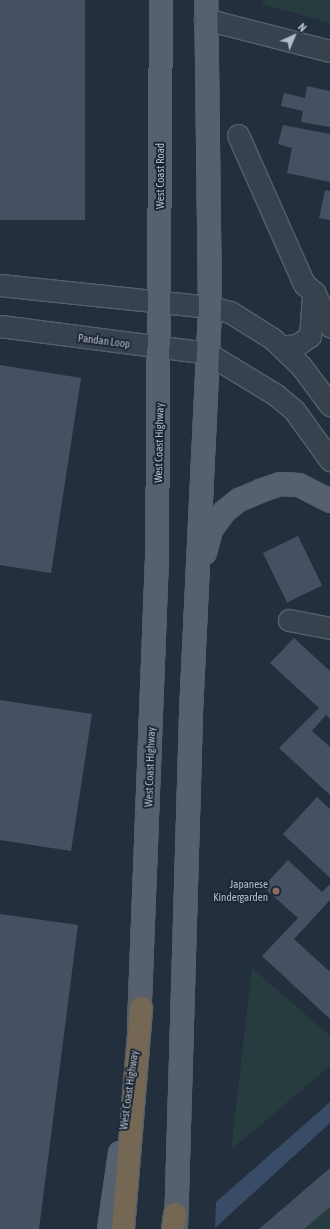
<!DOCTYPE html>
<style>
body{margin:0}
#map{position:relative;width:330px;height:1229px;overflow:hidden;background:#242f3e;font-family:"Asap Condensed",sans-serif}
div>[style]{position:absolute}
.green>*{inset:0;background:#263c3f}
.water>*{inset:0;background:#394c67}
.building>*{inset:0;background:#455162;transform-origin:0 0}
.roads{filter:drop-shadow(1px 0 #565f6c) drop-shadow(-1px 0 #565f6c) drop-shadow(0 1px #565f6c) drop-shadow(0 -1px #565f6c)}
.minor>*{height:21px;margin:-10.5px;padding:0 10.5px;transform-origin:10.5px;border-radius:10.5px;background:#38414e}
.major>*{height:22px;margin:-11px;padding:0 11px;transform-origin:11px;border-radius:11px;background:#56606e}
.highway>*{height:22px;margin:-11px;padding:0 11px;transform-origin:11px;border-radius:11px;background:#746855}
.dots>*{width:11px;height:11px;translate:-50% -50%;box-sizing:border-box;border:2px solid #1d2633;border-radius:50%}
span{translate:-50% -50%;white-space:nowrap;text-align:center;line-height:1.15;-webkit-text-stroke:4px #1d2633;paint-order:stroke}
.street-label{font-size:11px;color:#b4bcc9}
.poi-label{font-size:11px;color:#b4bcc9}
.right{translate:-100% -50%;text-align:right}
.north{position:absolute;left:274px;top:16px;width:40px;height:40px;-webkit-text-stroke:3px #1d2633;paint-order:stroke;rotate:44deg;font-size:11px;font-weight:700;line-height:16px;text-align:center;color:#b4bcc9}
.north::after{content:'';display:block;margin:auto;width:14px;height:18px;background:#b4bcc9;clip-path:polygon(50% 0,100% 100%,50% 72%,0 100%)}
</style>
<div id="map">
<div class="green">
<i style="clip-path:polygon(263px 0,330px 0,330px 23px,263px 4px)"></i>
<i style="clip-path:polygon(252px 968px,330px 1036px,330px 1066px,231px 1150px)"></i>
<i style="clip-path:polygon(330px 1198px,330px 1229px,299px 1229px)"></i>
</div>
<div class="water">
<i style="clip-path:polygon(330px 1102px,330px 1123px,215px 1228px,216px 1202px)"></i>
</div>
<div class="building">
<i style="left:0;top:0;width:85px;height:220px"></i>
<i style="clip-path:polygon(307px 86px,330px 91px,330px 127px,301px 122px,303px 111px,281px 106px,284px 93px,305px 98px)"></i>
<i style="clip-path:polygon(283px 125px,330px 134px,330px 182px,287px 173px,292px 148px,278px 144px)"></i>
<i style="clip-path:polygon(325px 190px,330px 191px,330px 220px,319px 218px)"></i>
<i style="clip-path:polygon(0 365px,81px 378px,51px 573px,0 565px)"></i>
<i style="left:298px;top:536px;width:55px;height:39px;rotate:64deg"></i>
<i style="clip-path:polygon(294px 638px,330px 671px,330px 719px,326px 715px,312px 731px,330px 747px,330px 795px,279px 748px,319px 708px,270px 663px)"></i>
<i style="clip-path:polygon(0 700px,92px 714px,71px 851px,0 840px)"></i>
<i style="clip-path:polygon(317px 797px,330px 809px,330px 878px,283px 834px)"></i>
<i style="clip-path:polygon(288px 860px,322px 892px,330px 884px,330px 900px,294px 939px,329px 971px,330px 970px,330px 1019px,262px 956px,298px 918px,263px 887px)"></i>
<i style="clip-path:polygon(0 914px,78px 925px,39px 1229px,0 1229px)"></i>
<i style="clip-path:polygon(330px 1168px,330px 1207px,304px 1229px,259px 1229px)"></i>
</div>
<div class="roads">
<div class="minor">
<i style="left:205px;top:19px;width:129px;rotate:14.4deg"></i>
<i style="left:238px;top:135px;width:163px;rotate:66.1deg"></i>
<i style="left:304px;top:284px;width:13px;rotate:39deg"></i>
<i style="left:314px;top:292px;width:38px;rotate:65deg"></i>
<i style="left:0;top:285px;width:211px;rotate:6deg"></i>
<i style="left:210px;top:307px;width:21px;rotate:14deg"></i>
<i style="left:230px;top:312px;width:51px;rotate:32.1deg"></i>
<i style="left:273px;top:339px;width:39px;rotate:44deg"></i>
<i style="left:301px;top:366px;width:49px;rotate:53.4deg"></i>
<i style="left:0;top:326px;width:209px;rotate:7.4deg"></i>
<i style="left:207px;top:353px;width:81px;rotate:31.3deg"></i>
<i style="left:276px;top:395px;width:23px;rotate:40deg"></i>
<i style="left:294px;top:410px;width:62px;rotate:54.2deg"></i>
<i style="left:282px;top:347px;width:15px;rotate:-8deg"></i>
<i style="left:297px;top:345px;width:16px;rotate:-35deg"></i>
<i style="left:310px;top:336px;width:40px;rotate:-85.7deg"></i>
<i style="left:289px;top:620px;width:42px;rotate:11deg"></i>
</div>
<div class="major">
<i style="left:205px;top:553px;width:24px;rotate:-75deg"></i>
<i style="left:211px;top:530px;width:22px;rotate:-54deg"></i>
<i style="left:224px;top:512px;width:19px;rotate:-39deg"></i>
<i style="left:239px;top:500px;width:23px;rotate:-23deg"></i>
<i style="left:260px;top:491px;width:21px;rotate:-19deg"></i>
<i style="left:280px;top:484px;width:19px;rotate:3deg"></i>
<i style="left:299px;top:485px;width:35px;rotate:27deg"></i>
<i style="left:139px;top:1026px;width:466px;rotate:-87.8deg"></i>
<i style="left:157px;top:560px;width:560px;rotate:-89.59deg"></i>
<i style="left:109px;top:1229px;width:77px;rotate:-81.8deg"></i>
<i style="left:176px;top:1229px;width:516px;rotate:-88.33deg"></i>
<i style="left:191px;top:713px;width:406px;rotate:-87.3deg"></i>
<i style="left:210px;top:307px;width:307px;rotate:-90.7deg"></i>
</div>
<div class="highway">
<i style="left:123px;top:1229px;width:222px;rotate:-85.3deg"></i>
<i style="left:173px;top:1229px;width:15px;rotate:-82deg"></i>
</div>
</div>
<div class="dots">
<i style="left:276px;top:891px;background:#8d6e63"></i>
</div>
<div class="street-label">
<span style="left:160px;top:176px;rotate:-90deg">West Coast Road</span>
<span style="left:104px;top:341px;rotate:7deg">Pandan Loop</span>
<span style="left:159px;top:443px;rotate:-89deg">West Coast Highway</span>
<span style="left:150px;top:767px;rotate:-88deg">West Coast Highway</span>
<span style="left:129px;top:1090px;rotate:-82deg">West Coast Highway</span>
</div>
<div class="poi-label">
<span class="right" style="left:268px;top:891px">Japanese<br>Kindergarden</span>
</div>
<div class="north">N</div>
</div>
